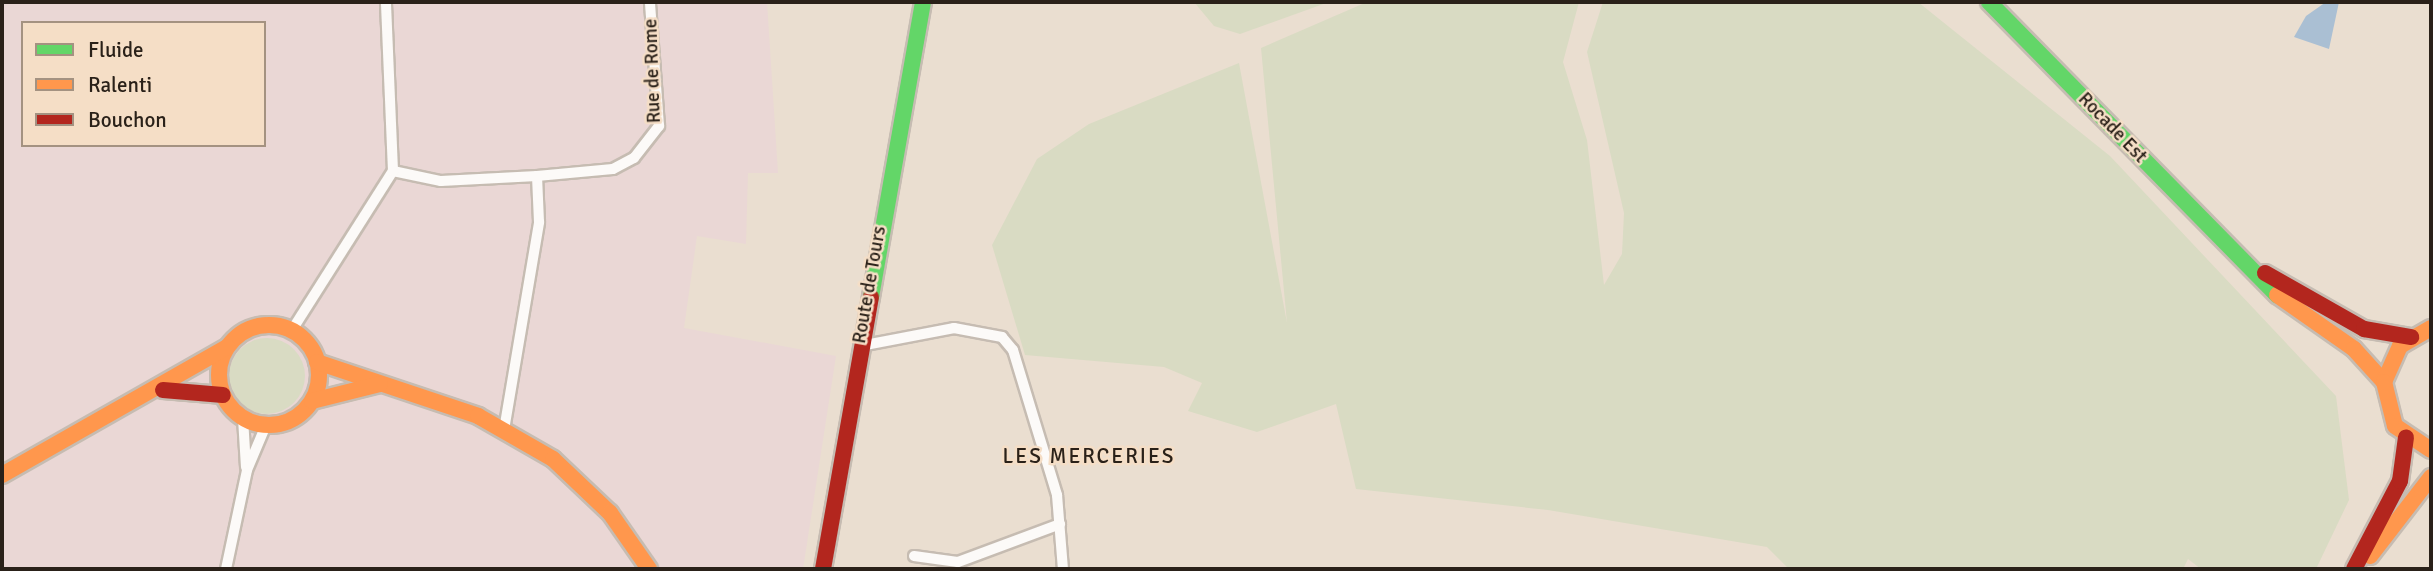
<!DOCTYPE html>
<style>
body{margin:0}
#map{position:relative;width:2433px;height:571px;overflow:hidden;background:#eaded0;font-family:Signika,sans-serif}
div>[style]{position:absolute}
.commercial>*{inset:0;background:#ead7d5}
.green>*{inset:0;background:#d9dbc3}
.round{border-radius:50%}
.water>*{inset:0;background:#aabfd3}
.roads{filter:drop-shadow(2px 0 #c6bcb2) drop-shadow(-2px 0 #c6bcb2) drop-shadow(0 2px #c6bcb2) drop-shadow(0 -2px #c6bcb2)}
.street>*{height:10px;margin:-5px;padding:0 5px;transform-origin:5px;border-radius:5px;background:#fcfaf8}
.fast>*{height:16px;margin:-8px;padding:0 8px;transform-origin:8px;border-radius:8px;background:#63d668}
.slow>*{height:16px;margin:-8px;padding:0 8px;transform-origin:8px;border-radius:8px;background:#ff974d}
.slow>.ring{margin:-8px;padding:0;box-sizing:content-box;background:none;border:16px solid #ff974d;border-radius:50%}
.jam>*{height:16px;margin:-8px;padding:0 8px;transform-origin:8px;border-radius:8px;background:#b3261e}
span{translate:-50% -50%;white-space:nowrap;text-align:center;line-height:1.15;-webkit-text-stroke:5px #f5dec6;paint-order:stroke}
.street-label{font-size:19px;color:#2a2119}
.neighbourhood-label{font-size:21px;color:#2a2119;letter-spacing:2px}
.frame{position:absolute;inset:0;border:4px solid #2a2119;pointer-events:none}
.legend{position:absolute;left:21px;top:21px;width:245px;height:126px;box-sizing:border-box;background:#f5dec6;border:2px solid #a49281;margin:0;padding:9px 12px;list-style:none;font-size:21px;color:#2a2119}
.legend li{display:flex;align-items:center;gap:14px;height:35px}
.legend b{width:35px;border:2px solid #a49281}
</style>
<div id="map">
<div class="commercial">
<i style="clip-path:polygon(evenodd,2px 2px,767px 2px,778px 173px,748px 173px,746px 244px,697px 236px,684px 328px,836px 356px,803px 569px,2px 569px,2px 2px,23px 23px,264px 23px,264px 145px,23px 145px,23px 23px)"></i>
</div>
<div class="green">
<i style="clip-path:polygon(1194px 2px,1329px 2px,1240px 34px,1214px 26px)"></i>
<i style="clip-path:polygon(1367px 2px,1579px 2px,1563px 62px,1587px 140px,1604px 285px,1622px 254px,1624px 213px,1587px 52px,1603px 2px,1918px 2px,2110px 156px,2336px 396px,2349px 500px,2316px 569px,2201px 569px,2188px 559px,2183px 569px,1789px 569px,1767px 547px,1548px 510px,1356px 489px,1336px 404px,1257px 432px,1188px 411px,1202px 383px,1164px 367px,1025px 355px,992px 245px,1037px 159px,1089px 124px,1239px 63px,1287px 323px,1261px 48px)"></i>
<i class="round" style="left:229px;top:338px;width:76px;height:76px"></i>
</div>
<div class="water">
<i style="clip-path:polygon(2326px 2px,2339px 2px,2329px 49px,2294px 37px,2306px 16px)"></i>
</div>
<div class="roads">
<div class="street">
<i style="left:393px;top:171px;width:49px;rotate:11.8deg"></i>
<i style="left:441px;top:181px;width:96px;rotate:-3deg"></i>
<i style="left:537px;top:176px;width:76px;rotate:-5.3deg"></i>
<i style="left:613px;top:169px;width:24px;rotate:-28deg"></i>
<i style="left:634px;top:158px;width:41px;rotate:-52deg"></i>
<i style="left:659px;top:126px;width:124px;rotate:-94.2deg"></i>
<i style="left:292px;top:330px;width:188px;rotate:-57.6deg"></i>
<i style="left:393px;top:171px;width:169px;rotate:-92.4deg"></i>
<i style="left:860px;top:346px;width:96px;rotate:-10.8deg"></i>
<i style="left:954px;top:328px;width:49px;rotate:10.6deg"></i>
<i style="left:1002px;top:337px;width:17px;rotate:50deg"></i>
<i style="left:1013px;top:350px;width:152px;rotate:73.1deg"></i>
<i style="left:1057px;top:495px;width:74px;rotate:85.4deg"></i>
<i style="left:243px;top:418px;width:49px;rotate:86.5deg"></i>
<i style="left:504px;top:430px;width:211px;rotate:-80.4deg"></i>
<i style="left:539px;top:222px;width:46px;rotate:-92.5deg"></i>
<i style="left:914px;top:556px;width:44px;rotate:7.8deg"></i>
<i style="left:958px;top:562px;width:109px;rotate:-20.4deg"></i>
<i style="left:226px;top:569px;width:101px;rotate:-78deg"></i>
<i style="left:247px;top:470px;width:49px;rotate:-67.1deg"></i>
</div>
<div class="fast">
<i style="left:1989px;top:2px;width:411px;rotate:45.5deg"></i>
<i style="left:871px;top:297px;width:300px;rotate:-80deg"></i>
</div>
<div class="slow">
<i style="left:2277px;top:295px;width:94px;rotate:35deg"></i>
<i style="left:2354px;top:349px;width:45px;rotate:47.7deg"></i>
<i class="ring" style="left:219px;top:325px;width:84px;height:84px"></i>
<i style="left:2431px;top:328px;width:36px;rotate:150deg"></i>
<i style="left:2400px;top:346px;width:39px;rotate:114deg"></i>
<i style="left:2384px;top:382px;width:45px;rotate:76deg"></i>
<i style="left:2395px;top:426px;width:43px;rotate:33.7deg"></i>
<i style="left:317px;top:362px;width:170px;rotate:18.5deg"></i>
<i style="left:478px;top:416px;width:86px;rotate:29.8deg"></i>
<i style="left:553px;top:459px;width:79px;rotate:43.5deg"></i>
<i style="left:610px;top:513px;width:68px;rotate:55.1deg"></i>
<i style="left:312px;top:401px;width:70px;rotate:-14deg"></i>
<i style="left:2px;top:475px;width:259px;rotate:-29.6deg"></i>
<i style="left:2370px;top:556px;width:100px;rotate:-52.3deg"></i>
</div>
<div class="jam">
<i style="left:2265px;top:273px;width:114px;rotate:29.5deg"></i>
<i style="left:2364px;top:329px;width:48px;rotate:9.7deg"></i>
<i style="left:163px;top:390px;width:60px;rotate:4.8deg"></i>
<i style="left:823px;top:569px;width:276px;rotate:-80deg"></i>
<i style="left:2354px;top:569px;width:99px;rotate:-62.4deg"></i>
<i style="left:2400px;top:481px;width:44px;rotate:-82.2deg"></i>
</div>
</div>
<div class="street-label">
<span style="left:653px;top:71px;rotate:-92deg">Rue de Rome</span>
<span style="left:2112px;top:128px;rotate:46deg">Rocade Est</span>
<span style="left:870px;top:285px;rotate:-80deg">Route de Tours</span>
</div>
<div class="neighbourhood-label">
<span style="left:1089px;top:456px">LES MERCERIES</span>
</div>
<div class="frame"></div>
<ul class="legend">
<li><b style="height:9px;background:#63d668"></b>Fluide</li>
<li><b style="height:9px;background:#ff974d"></b>Ralenti</li>
<li><b style="height:9px;background:#b3261e"></b>Bouchon</li>
</ul>
</div>
